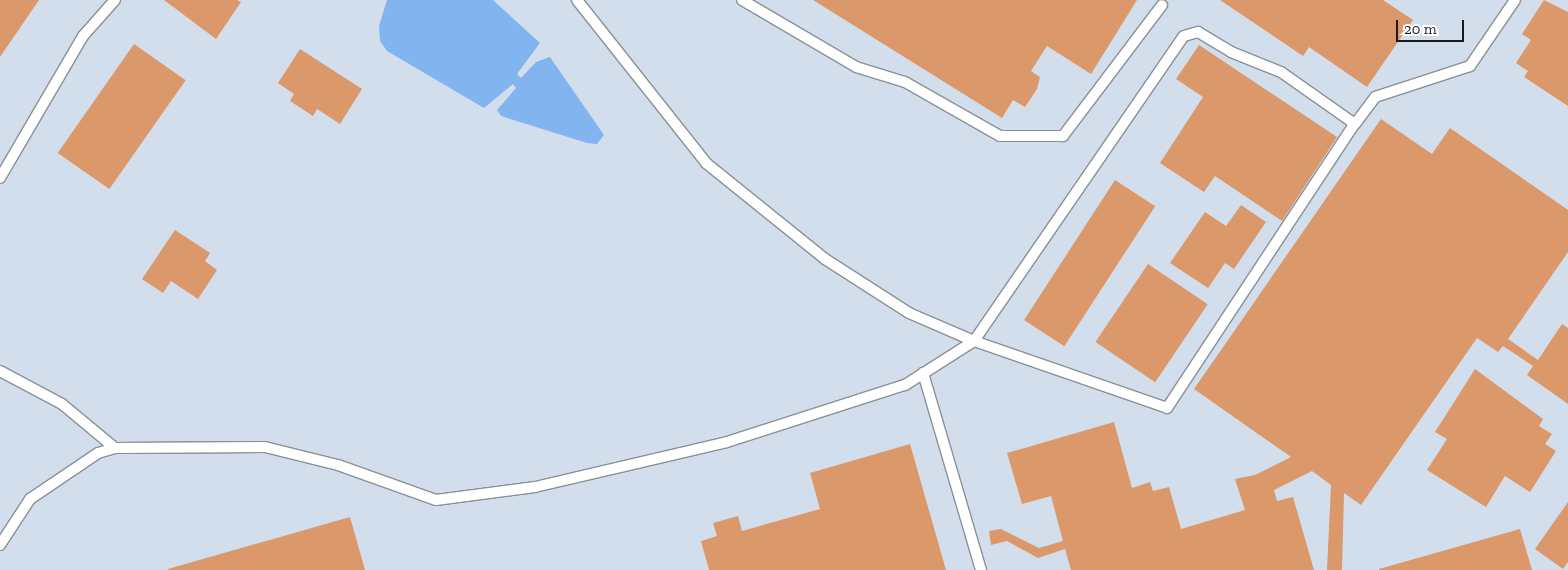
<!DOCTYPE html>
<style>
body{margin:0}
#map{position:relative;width:1568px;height:570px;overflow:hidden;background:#e3eaf1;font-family:"Zilla Slab",serif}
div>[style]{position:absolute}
.built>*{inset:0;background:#d2deeb;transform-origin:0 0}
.water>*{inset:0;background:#82b5f0}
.building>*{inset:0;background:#db986a;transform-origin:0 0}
.roads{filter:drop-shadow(1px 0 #8a9097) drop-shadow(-1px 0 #8a9097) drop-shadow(0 1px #8a9097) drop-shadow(0 -1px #8a9097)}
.service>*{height:10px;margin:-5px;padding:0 5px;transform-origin:5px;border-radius:5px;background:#fff}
span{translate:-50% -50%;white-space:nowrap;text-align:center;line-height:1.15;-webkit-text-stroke:5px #fff;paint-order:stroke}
.scale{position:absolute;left:1396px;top:20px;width:68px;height:22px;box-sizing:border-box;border:2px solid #181b1d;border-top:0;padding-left:6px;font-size:15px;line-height:18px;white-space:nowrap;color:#181b1d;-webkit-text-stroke:4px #fff;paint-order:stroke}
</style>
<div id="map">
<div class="built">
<i style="left:0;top:0;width:1568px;height:570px"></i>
</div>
<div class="water">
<i style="clip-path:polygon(387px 0,493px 0,540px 43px,517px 74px,521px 78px,536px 62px,550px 57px,604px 135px,597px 144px,587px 143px,501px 116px,497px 110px,516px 88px,513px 84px,484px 108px,387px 51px,380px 41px,379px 26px)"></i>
</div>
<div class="building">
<i style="clip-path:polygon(0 0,39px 0,0 57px)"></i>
<i style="clip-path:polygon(164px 0,237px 0,241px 2px,216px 39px)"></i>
<i style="clip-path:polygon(813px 0,1137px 0,1091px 74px,1047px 46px,1031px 71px,1040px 77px,1037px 89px,1025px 107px,1013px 100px,1002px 118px)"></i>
<i style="clip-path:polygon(1220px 0,1383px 0,1413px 20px,1367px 87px,1309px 47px,1303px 56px)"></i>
<i style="clip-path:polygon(1544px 0,1568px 12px,1568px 106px,1524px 77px,1528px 71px,1516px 63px,1531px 40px,1522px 34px)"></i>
<i style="left:134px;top:44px;width:63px;height:133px;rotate:35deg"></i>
<i style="clip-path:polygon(1199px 45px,1337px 137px,1282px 221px,1215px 176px,1204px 192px,1160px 163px,1203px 97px,1176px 79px)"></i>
<i style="clip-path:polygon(300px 49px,362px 89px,340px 124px,317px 109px,313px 116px,290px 101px,294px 94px,278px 83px)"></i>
<i style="clip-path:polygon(1381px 119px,1432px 154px,1450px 128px,1568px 210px,1568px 252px,1508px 339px,1538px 360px,1562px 324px,1568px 328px,1568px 404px,1527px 375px,1533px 366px,1503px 346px,1498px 352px,1477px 338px,1361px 505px,1344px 493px,1342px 570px,1327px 570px,1331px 485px,1312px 471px,1274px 490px,1277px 501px,1293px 497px,1314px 570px,1071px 570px,1065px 549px,1038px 558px,1007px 541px,991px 545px,989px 531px,1001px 529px,1039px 548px,1063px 541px,1051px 496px,1022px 504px,1007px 453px,1114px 422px,1132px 488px,1150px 482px,1153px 491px,1169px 487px,1181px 529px,1245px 510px,1235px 479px,1255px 475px,1291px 457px,1194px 389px)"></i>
<i style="left:1115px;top:180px;width:48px;height:167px;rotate:33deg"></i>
<i style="clip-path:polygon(1241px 205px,1266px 222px,1234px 269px,1225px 263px,1208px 288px,1170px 263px,1205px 212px,1226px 226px)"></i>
<i style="clip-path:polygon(175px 230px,210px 253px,205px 261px,217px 270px,198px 299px,171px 281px,163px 293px,142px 279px)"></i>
<i style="left:1148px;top:264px;width:72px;height:94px;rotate:34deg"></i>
<i style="clip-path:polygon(1475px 369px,1543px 419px,1539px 426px,1552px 434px,1545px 444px,1556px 451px,1530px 492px,1505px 476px,1486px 507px,1427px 470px,1447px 439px,1435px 432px)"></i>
<i style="clip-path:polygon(910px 444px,946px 570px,709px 570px,701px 541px,717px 536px,713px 523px,738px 516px,742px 531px,820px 509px,810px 473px)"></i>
<i style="clip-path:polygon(1568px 502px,1568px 562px,1563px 569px,1535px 549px)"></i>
<i style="clip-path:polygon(350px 517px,365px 570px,168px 570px,168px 569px)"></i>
<i style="clip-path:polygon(1520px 529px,1532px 570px,1379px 570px,1379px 569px)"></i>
</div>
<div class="roads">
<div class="service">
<i style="left:577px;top:0;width:208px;rotate:51.6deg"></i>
<i style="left:706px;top:163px;width:153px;rotate:38.9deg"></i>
<i style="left:825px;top:259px;width:100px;rotate:32.7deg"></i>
<i style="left:909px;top:313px;width:71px;rotate:23.3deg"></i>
<i style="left:974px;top:341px;width:204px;rotate:19.1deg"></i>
<i style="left:1167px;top:408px;width:341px;rotate:-56.6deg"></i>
<i style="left:742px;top:0;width:132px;rotate:30.4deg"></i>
<i style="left:856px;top:67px;width:51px;rotate:17deg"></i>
<i style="left:905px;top:82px;width:109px;rotate:29.6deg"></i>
<i style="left:1000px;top:136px;width:63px"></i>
<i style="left:1063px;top:136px;width:164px;rotate:-52.9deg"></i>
<i style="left:0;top:178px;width:164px;rotate:-59.7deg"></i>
<i style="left:83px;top:36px;width:48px;rotate:-48.4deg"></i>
<i style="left:0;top:371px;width:70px;rotate:28deg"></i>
<i style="left:62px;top:404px;width:69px;rotate:39.7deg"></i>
<i style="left:923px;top:373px;width:205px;rotate:73.6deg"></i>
<i style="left:0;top:545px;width:55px;rotate:-56.9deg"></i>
<i style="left:30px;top:499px;width:82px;rotate:-34.1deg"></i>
<i style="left:98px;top:453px;width:18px;rotate:-16deg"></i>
<i style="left:115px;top:448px;width:150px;rotate:-0.4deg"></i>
<i style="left:265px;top:447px;width:75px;rotate:13.9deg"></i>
<i style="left:338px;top:465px;width:104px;rotate:19.7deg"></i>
<i style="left:436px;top:500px;width:100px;rotate:-7.5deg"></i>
<i style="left:535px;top:487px;width:197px;rotate:-13.2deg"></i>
<i style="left:727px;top:442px;width:187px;rotate:-17.8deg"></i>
<i style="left:905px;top:385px;width:82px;rotate:-32.5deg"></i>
<i style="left:974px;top:341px;width:370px;rotate:-55.5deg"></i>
<i style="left:1184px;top:36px;width:15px;rotate:-16deg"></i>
<i style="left:1198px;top:32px;width:39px;rotate:31deg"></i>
<i style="left:1231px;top:52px;width:54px;rotate:21.8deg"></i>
<i style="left:1281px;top:72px;width:90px;rotate:35.1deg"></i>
<i style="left:1355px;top:124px;width:34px;rotate:-53deg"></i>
<i style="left:1375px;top:97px;width:100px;rotate:-18.1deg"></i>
<i style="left:1470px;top:66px;width:80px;rotate:-55.7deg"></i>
</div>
</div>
<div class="scale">20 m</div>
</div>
